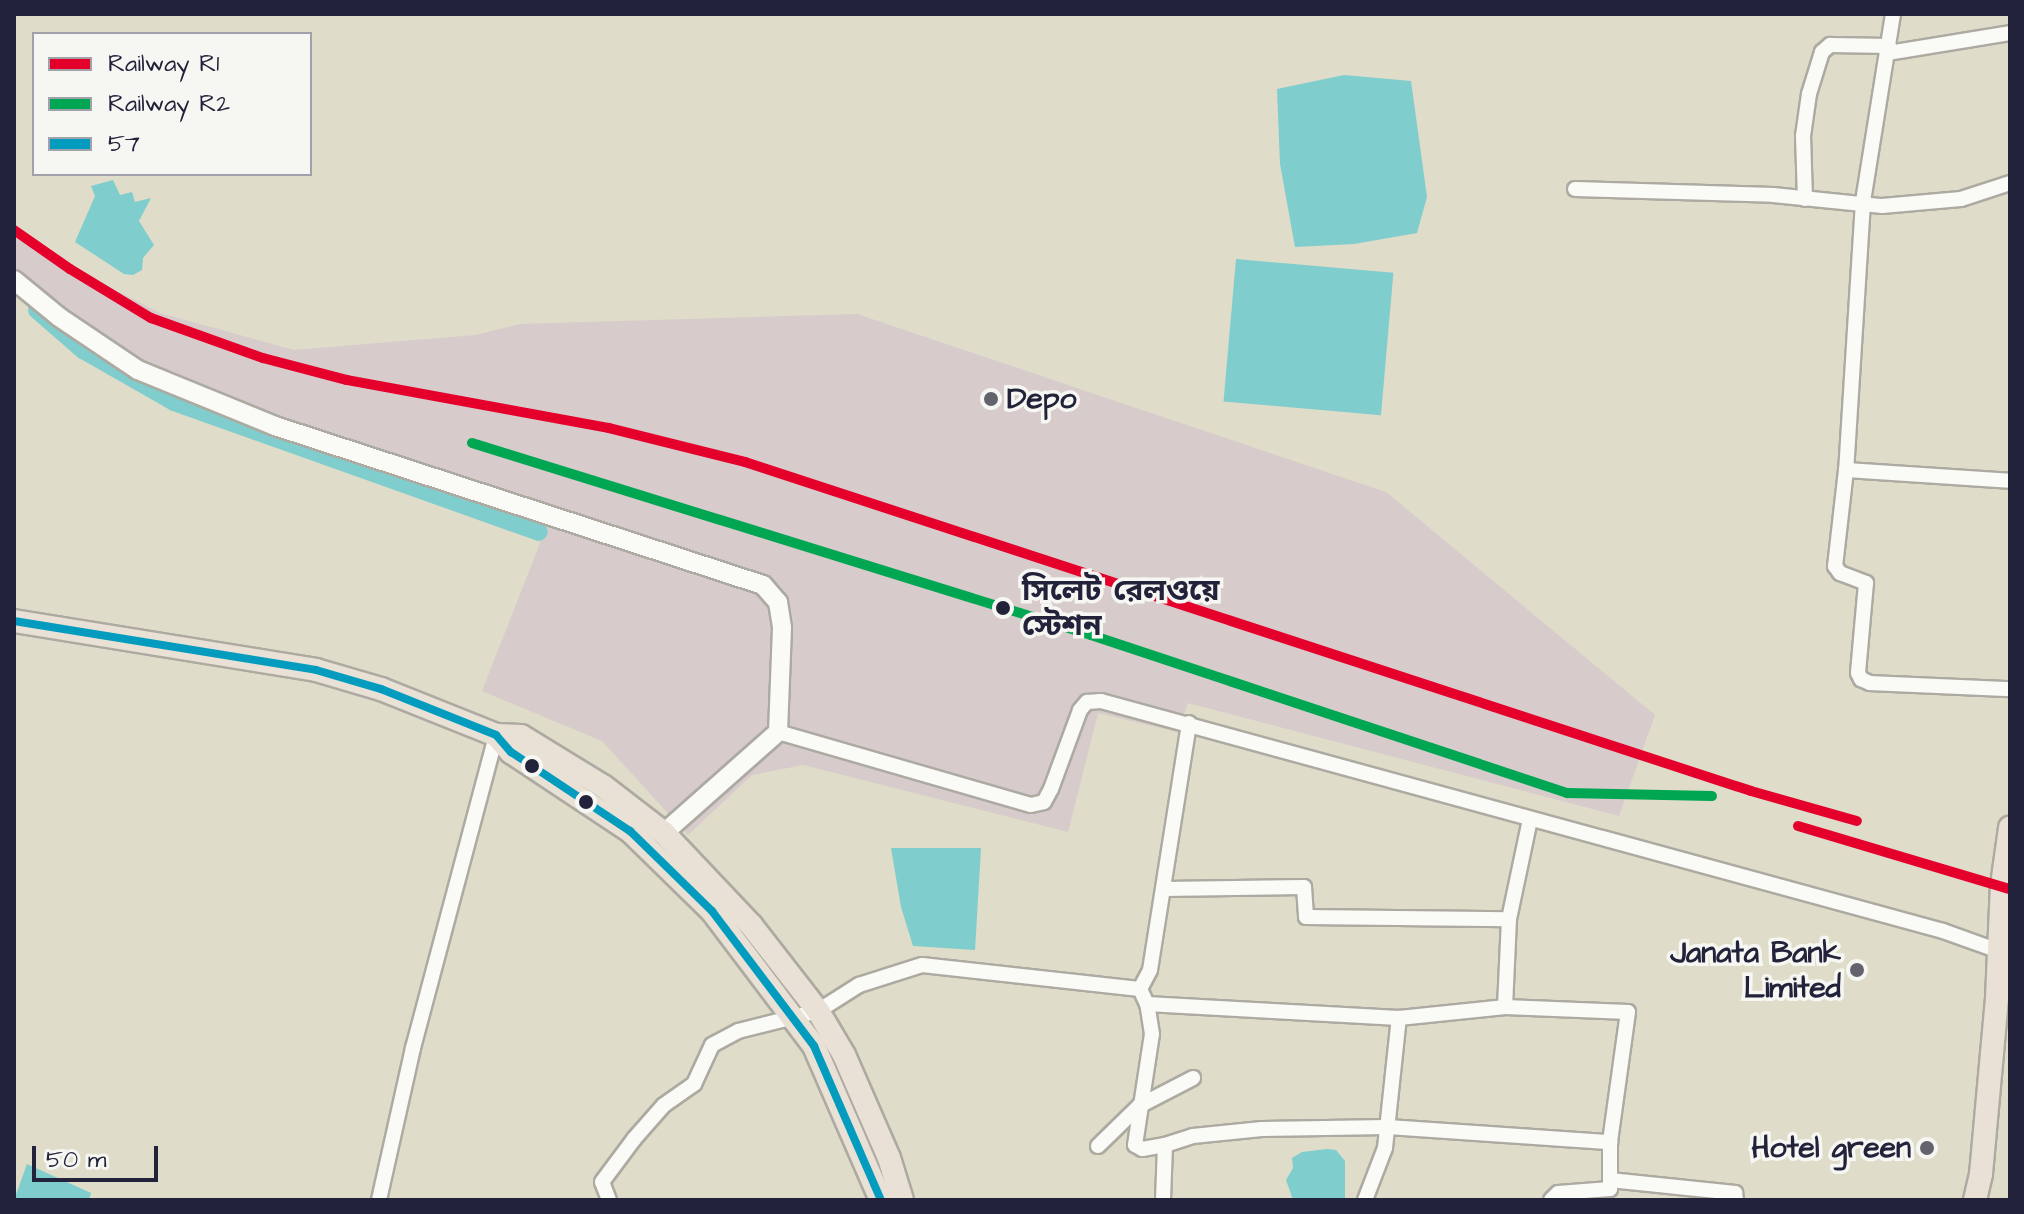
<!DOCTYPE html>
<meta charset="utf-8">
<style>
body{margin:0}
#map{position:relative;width:2024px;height:1214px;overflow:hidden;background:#dfdcc9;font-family:"Architects Daughter","Noto Sans Bengali",sans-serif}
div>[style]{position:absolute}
.industrial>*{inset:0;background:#d7cbcb}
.water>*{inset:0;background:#80cdcd;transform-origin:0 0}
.canal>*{height:18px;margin:-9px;padding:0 9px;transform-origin:9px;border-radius:9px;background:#80cdcd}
.roads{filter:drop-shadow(2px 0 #acaaa1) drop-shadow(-2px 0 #acaaa1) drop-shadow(0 2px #acaaa1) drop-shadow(0 -2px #acaaa1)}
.minor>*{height:14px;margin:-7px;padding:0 7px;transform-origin:7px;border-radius:7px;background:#fafaf7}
.tertiary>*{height:18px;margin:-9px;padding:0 9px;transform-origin:9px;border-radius:9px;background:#fafaf7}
.trunk>*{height:22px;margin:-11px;padding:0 11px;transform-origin:11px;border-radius:11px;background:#e9e1d5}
.bus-1>*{height:8px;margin:-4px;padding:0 4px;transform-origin:4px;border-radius:4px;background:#039cbf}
.rail-1>*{height:10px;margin:-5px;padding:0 5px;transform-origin:5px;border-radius:5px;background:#e4002b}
.rail-2>*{height:10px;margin:-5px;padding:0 5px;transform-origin:5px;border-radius:5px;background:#00a651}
.dots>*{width:22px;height:22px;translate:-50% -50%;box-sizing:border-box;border:4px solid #f6f6f2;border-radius:50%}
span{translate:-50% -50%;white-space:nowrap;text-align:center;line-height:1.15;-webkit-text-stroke:7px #f6f6f2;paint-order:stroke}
.poi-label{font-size:30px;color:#22223b;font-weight:700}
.left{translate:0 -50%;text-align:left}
.right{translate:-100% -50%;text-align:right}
.stop-label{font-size:30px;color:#22223b;font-weight:700}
.frame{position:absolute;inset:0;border:16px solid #22223b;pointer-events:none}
.legend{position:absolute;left:32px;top:32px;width:280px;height:144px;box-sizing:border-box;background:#f6f6f2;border:2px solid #a1a1a9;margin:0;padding:10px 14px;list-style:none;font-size:24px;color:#22223b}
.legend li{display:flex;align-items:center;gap:16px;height:40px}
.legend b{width:40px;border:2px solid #a1a1a9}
.scale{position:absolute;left:32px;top:1146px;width:126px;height:36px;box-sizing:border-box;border:4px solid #22223b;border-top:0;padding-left:10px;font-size:24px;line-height:28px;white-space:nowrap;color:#22223b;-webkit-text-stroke:6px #f6f6f2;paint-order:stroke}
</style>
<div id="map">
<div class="industrial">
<i style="clip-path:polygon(14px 226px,90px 277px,160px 313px,294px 350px,476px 335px,520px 324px,857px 314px,1386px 492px,1655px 715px,1619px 816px,1188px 703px,1177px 732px,1098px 713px,1068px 832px,803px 765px,752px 775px,688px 835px,602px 741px,482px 691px,546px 528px,459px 488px,144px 364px,77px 323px,14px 272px)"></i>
</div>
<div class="water">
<i style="clip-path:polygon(1344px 75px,1411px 81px,1427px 197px,1417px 233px,1354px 244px,1295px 247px,1280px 164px,1277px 89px)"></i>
<i style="clip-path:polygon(113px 180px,120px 195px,132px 192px,135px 202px,151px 198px,139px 221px,154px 245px,143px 258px,142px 270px,133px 275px,124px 274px,75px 242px,95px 196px,91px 186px)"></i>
<i style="left:1236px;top:259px;width:158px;height:143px;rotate:5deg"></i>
<i style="clip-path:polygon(891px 848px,981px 848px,975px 950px,913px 946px,901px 907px)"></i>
<i style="clip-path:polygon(1327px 1149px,1336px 1150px,1345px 1161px,1345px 1200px,1293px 1200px,1286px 1180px,1293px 1168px,1292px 1158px,1302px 1152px)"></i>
<i style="clip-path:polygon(27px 1164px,91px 1193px,89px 1200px,14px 1200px)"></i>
</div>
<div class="canal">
<i style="left:37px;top:310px;width:61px;rotate:41deg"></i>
<i style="left:83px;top:350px;width:105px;rotate:29.7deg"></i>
<i style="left:174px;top:402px;width:387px;rotate:19.6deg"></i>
</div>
<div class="roads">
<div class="minor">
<i style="left:1893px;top:14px;width:190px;rotate:99.1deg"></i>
<i style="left:1863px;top:202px;width:269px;rotate:93.6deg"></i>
<i style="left:1846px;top:470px;width:97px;rotate:96.5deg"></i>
<i style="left:1835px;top:566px;width:9px;rotate:54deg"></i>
<i style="left:1840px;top:573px;width:28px;rotate:21deg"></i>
<i style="left:1866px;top:583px;width:90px;rotate:95.1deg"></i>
<i style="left:1858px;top:673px;width:7px;rotate:63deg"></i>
<i style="left:1861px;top:679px;width:10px;rotate:24deg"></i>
<i style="left:1870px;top:683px;width:140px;rotate:2.5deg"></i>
<i style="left:1888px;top:53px;width:124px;rotate:-9.3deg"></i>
<i style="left:1575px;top:189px;width:198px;rotate:1.7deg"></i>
<i style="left:1773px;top:195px;width:110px;rotate:5.8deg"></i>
<i style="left:1882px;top:206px;width:79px;rotate:-5.1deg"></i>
<i style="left:1961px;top:199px;width:52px;rotate:-18.1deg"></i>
<i style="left:1805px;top:199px;width:63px;rotate:-91.8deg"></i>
<i style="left:1803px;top:136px;width:42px;rotate:-81.9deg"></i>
<i style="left:1809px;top:94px;width:44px;rotate:-72.8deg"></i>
<i style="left:1822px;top:52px;width:11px;rotate:-41deg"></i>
<i style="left:1830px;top:45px;width:59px;rotate:1deg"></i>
<i style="left:1846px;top:470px;width:164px;rotate:3.8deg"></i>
<i style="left:778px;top:732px;width:263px;rotate:16.1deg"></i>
<i style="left:1031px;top:805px;width:13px;rotate:-13deg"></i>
<i style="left:1044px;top:802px;width:15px;rotate:-62deg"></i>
<i style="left:1051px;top:789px;width:84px;rotate:-69.8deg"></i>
<i style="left:1080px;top:710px;width:11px;rotate:-49deg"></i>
<i style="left:1087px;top:702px;width:14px;rotate:-4deg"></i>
<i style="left:1101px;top:701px;width:873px;rotate:15.28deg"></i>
<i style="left:1943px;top:931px;width:59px;rotate:19.7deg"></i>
<i style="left:1164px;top:889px;width:140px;rotate:-0.8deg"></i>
<i style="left:1304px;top:887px;width:30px;rotate:86deg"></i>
<i style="left:1306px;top:917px;width:203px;rotate:0.6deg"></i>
<i style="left:1147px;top:1004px;width:252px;rotate:3.2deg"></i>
<i style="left:1399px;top:1018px;width:107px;rotate:-5.9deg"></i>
<i style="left:1505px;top:1007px;width:123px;rotate:2.3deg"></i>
<i style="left:1628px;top:1012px;width:131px;rotate:97.9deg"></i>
<i style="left:1610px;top:1142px;width:47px;rotate:90deg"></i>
<i style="left:1610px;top:1189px;width:52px;rotate:175.6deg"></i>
<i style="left:1558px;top:1193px;width:10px;rotate:135deg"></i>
<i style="left:1505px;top:1007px;width:88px;rotate:-87.4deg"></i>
<i style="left:1509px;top:919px;width:102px;rotate:-78.1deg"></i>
<i style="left:1165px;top:1145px;width:29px;rotate:-18deg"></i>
<i style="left:1193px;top:1136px;width:69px;rotate:-5.8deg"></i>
<i style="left:1262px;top:1129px;width:126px;rotate:-0.9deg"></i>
<i style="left:1388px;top:1127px;width:223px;rotate:3.9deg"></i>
<i style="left:1098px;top:1146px;width:57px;rotate:-44.3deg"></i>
<i style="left:1139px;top:1106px;width:61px;rotate:-27.4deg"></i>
<i style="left:1610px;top:1180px;width:126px;rotate:5.9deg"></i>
<i style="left:1735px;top:1193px;width:7px;rotate:82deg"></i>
<i style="left:379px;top:1200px;width:156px;rotate:-77.4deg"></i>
<i style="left:413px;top:1048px;width:324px;rotate:-75.1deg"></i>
<i style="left:609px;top:1200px;width:19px;rotate:-111deg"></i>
<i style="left:602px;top:1182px;width:54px;rotate:-53.3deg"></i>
<i style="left:634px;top:1139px;width:45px;rotate:-48.6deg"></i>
<i style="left:664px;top:1105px;width:37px;rotate:-35deg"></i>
<i style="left:694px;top:1084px;width:43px;rotate:-65.2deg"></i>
<i style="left:712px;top:1045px;width:30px;rotate:-28deg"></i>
<i style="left:738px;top:1031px;width:82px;rotate:-14deg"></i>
<i style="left:818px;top:1011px;width:49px;rotate:-32.4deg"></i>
<i style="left:859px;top:985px;width:66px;rotate:-17.6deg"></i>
<i style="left:922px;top:965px;width:219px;rotate:6.3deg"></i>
<i style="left:1163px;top:1200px;width:55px;rotate:-87.9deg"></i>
<i style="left:1165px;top:1145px;width:23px;rotate:170deg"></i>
<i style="left:1142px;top:1149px;width:8px;rotate:-150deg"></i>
<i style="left:1135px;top:1145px;width:112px;rotate:-81.3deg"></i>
<i style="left:1152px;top:1034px;width:30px;rotate:-99deg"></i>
<i style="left:1147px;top:1004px;width:17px;rotate:-115deg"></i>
<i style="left:1140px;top:989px;width:21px;rotate:-62deg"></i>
<i style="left:1150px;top:970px;width:250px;rotate:-81deg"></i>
<i style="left:1365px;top:1200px;width:56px;rotate:-69deg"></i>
<i style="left:1385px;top:1148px;width:131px;rotate:-83.9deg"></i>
</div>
<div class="tertiary">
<i style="left:14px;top:280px;width:58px;rotate:39.4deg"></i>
<i style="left:59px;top:317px;width:95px;rotate:33.9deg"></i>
<i style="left:138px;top:370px;width:148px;rotate:22.2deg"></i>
<i style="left:275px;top:426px;width:513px;rotate:18.05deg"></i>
<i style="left:763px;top:585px;width:23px;rotate:49deg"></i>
<i style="left:778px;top:602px;width:26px;rotate:81deg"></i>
<i style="left:782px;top:628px;width:104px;rotate:92.2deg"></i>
<i style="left:778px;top:732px;width:152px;rotate:138.5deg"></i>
</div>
<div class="trunk">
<i style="left:14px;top:621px;width:306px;rotate:9.2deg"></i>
<i style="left:316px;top:670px;width:68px;rotate:16.3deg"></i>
<i style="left:381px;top:689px;width:124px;rotate:21.8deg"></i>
<i style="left:496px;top:735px;width:23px;rotate:49deg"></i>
<i style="left:511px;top:752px;width:143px;rotate:33.6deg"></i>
<i style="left:630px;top:831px;width:115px;rotate:44.3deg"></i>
<i style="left:712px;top:911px;width:169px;rotate:52.9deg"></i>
<i style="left:814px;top:1046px;width:168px;rotate:66.5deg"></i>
<i style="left:496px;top:735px;width:25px;rotate:2deg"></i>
<i style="left:521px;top:736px;width:96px;rotate:31.4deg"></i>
<i style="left:603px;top:786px;width:77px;rotate:37.6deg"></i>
<i style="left:664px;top:833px;width:127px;rotate:46.6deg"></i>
<i style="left:751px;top:925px;width:109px;rotate:52.1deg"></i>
<i style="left:818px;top:1011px;width:51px;rotate:59.4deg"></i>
<i style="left:844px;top:1055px;width:112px;rotate:66.4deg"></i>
<i style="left:889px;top:1158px;width:44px;rotate:72.8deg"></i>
<i style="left:1975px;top:1200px;width:27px;rotate:-77deg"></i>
<i style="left:1981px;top:1174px;width:177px;rotate:-84.8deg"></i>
<i style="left:1997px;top:998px;width:113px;rotate:-87.5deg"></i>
<i style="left:2002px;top:885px;width:58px;rotate:-82deg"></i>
</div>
</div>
<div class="bus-1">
<i style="left:14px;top:621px;width:306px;rotate:9.2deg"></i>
<i style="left:316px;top:670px;width:68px;rotate:16.3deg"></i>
<i style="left:381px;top:689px;width:124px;rotate:21.8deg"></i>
<i style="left:496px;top:735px;width:23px;rotate:49deg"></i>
<i style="left:511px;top:752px;width:143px;rotate:33.6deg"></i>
<i style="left:630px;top:831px;width:115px;rotate:44.3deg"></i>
<i style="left:712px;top:911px;width:169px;rotate:52.9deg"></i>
<i style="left:814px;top:1046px;width:168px;rotate:66.5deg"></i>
</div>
<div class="rail-1">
<i style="left:14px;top:230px;width:68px;rotate:34.9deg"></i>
<i style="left:70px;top:269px;width:95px;rotate:31.2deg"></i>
<i style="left:151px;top:318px;width:119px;rotate:19.7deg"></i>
<i style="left:263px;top:358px;width:87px;rotate:14.7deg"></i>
<i style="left:347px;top:380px;width:266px;rotate:10.4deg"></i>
<i style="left:609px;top:428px;width:140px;rotate:14deg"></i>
<i style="left:745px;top:462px;width:1058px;rotate:18.11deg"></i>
<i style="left:1751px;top:791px;width:110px;rotate:15.8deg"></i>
<i style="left:1798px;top:826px;width:221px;rotate:16.6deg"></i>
</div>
<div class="rail-2">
<i style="left:472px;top:443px;width:648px;rotate:17.23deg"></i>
<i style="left:1091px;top:635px;width:502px;rotate:18.36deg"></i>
<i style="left:1567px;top:793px;width:145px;rotate:1.2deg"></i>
</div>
<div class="dots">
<i style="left:991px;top:399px;background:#64636d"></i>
<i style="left:1003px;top:608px;background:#22223b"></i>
<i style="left:532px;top:766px;background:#22223b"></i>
<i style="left:586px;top:802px;background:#22223b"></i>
<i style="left:1857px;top:970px;background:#64636d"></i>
<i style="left:1927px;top:1148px;background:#64636d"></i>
</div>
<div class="poi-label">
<span class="left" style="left:1007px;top:399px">Depo</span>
<span class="right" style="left:1841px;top:970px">Janata Bank<br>Limited</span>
<span class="right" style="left:1911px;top:1148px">Hotel green</span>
</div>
<div class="stop-label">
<span class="left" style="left:1022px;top:608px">সিলেট রেলওয়ে<br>স্টেশন</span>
</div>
<div class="frame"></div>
<ul class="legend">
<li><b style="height:10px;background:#e4002b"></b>Railway R1</li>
<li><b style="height:10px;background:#00a651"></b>Railway R2</li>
<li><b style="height:10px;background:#039cbf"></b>57</li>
</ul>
<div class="scale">50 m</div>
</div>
